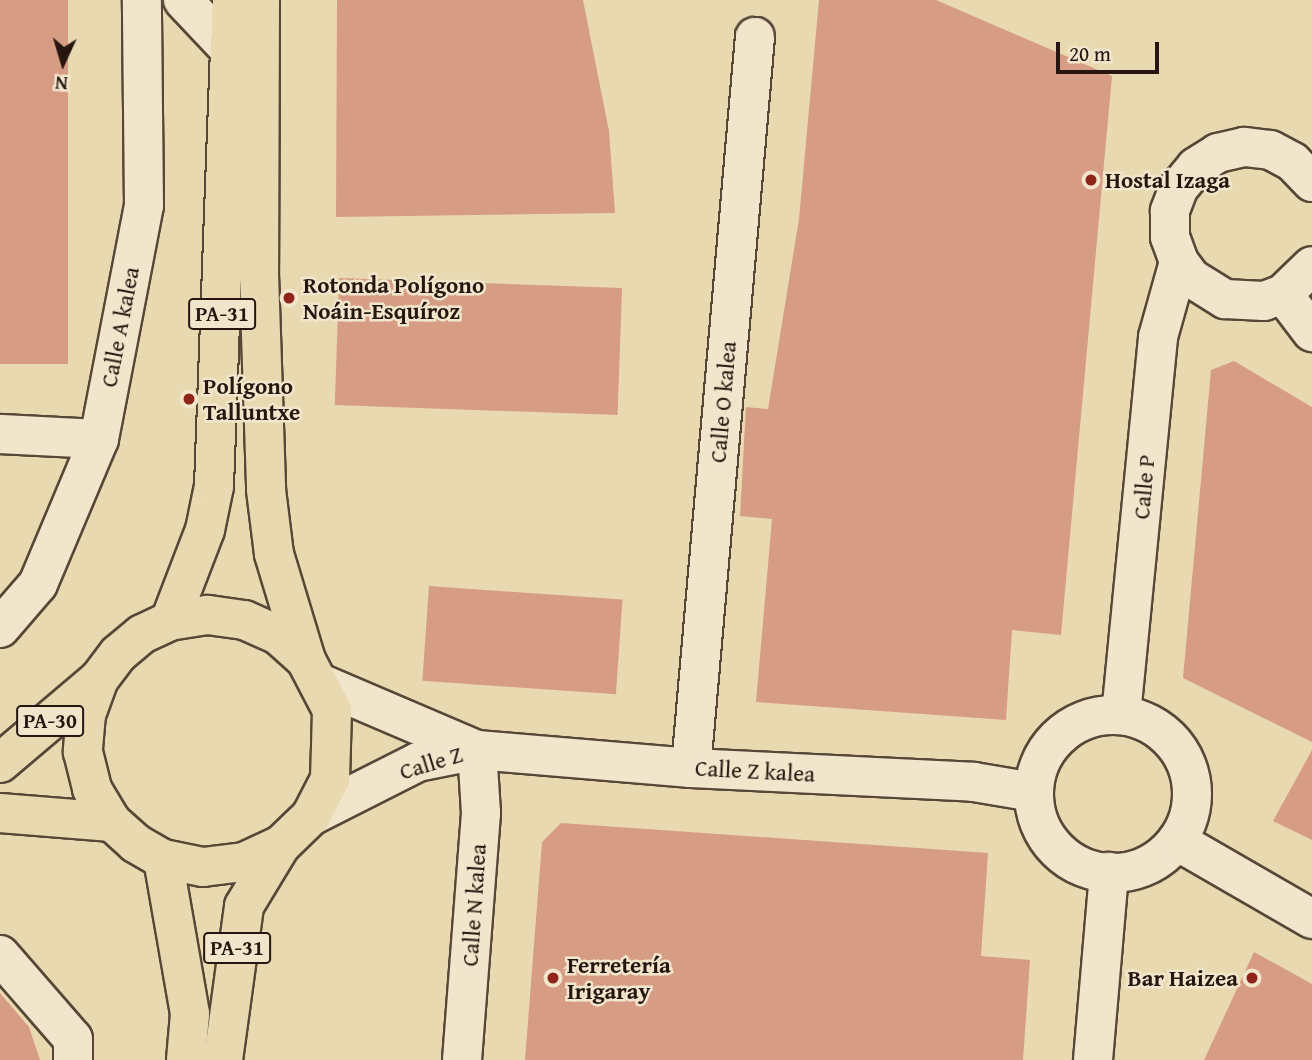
<!DOCTYPE html>
<meta charset="utf-8">
<style>
body{margin:0}
#map{position:relative;width:1312px;height:1060px;overflow:hidden;background:#e9d9b0;font-family:"Gentium Book Plus",serif}
div>[style]{position:absolute}
.building>*{inset:0;background:#d79c84;transform-origin:0 0}
.roads{filter:drop-shadow(2px 0 #574737) drop-shadow(-2px 0 #574737) drop-shadow(0 2px #574737) drop-shadow(0 -2px #574737)}
.minor>*{height:38px;margin:-19px;padding:0 19px;transform-origin:19px;border-radius:19px;background:#f1e6cc}
.tertiary>*{height:38px;margin:-19px;padding:0 19px;transform-origin:19px;border-radius:19px;background:#f1e6cc}
.tertiary>.ring{margin:-19px;padding:0;box-sizing:content-box;background:none;border:38px solid #f1e6cc;border-radius:50%}
.trunk>*{height:38px;margin:-19px;padding:0 19px;transform-origin:19px;border-radius:19px;background:#e9d9b0}
.motorway>*{height:38px;margin:-19px;padding:0 19px;transform-origin:19px;border-radius:19px;background:#e9d9b0}
.dots>*{width:19px;height:19px;translate:-50% -50%;box-sizing:border-box;border:4px solid #f1e6cc;border-radius:50%}
span{translate:-50% -50%;white-space:nowrap;text-align:center;line-height:1.15;-webkit-text-stroke:5px #f1e6cc;paint-order:stroke}
.shield-label span{padding:2px 5px;background:#f1e6cc;border:2px solid;border-radius:5px;-webkit-text-stroke-width:0}
.shield-label{font-size:21px;color:#26160f;font-weight:700}
.poi-label{font-size:23px;color:#26160f;font-weight:700}
.left{translate:0 -50%;text-align:left}
.right{translate:-100% -50%;text-align:right}
.street-label{font-size:23px;color:#26160f}
.north{position:absolute;left:28px;top:28px;width:70px;height:70px;-webkit-text-stroke:5px #f1e6cc;paint-order:stroke;rotate:184deg;font-size:19px;font-weight:700;line-height:28px;text-align:center;color:#26160f}
.north::after{content:'';display:block;margin:auto;width:24px;height:32px;background:#26160f;clip-path:polygon(50% 0,100% 100%,50% 72%,0 100%)}
.scale{position:absolute;left:1056px;top:42px;width:103px;height:32px;box-sizing:border-box;border:4px solid #26160f;border-top:0;padding-left:9px;font-size:21px;line-height:24px;white-space:nowrap;color:#26160f;-webkit-text-stroke:5px #f1e6cc;paint-order:stroke}
</style>
<div id="map">
<div class="building">
<i style="left:0;top:0;width:68px;height:364px"></i>
<i style="clip-path:polygon(337px 0,583px 0,609px 131px,615px 213px,336px 217px)"></i>
<i style="clip-path:polygon(819px 0,936px 0,1112px 76px,1061px 635px,1012px 630px,1006px 720px,756px 702px,772px 519px,740px 516px,746px 407px,768px 409px,799px 219px)"></i>
<i style="left:622px;top:288px;width:127px;height:283px;rotate:92deg"></i>
<i style="clip-path:polygon(1234px 361px,1312px 407px,1312px 742px,1183px 678px,1211px 370px)"></i>
<i style="left:429px;top:586px;width:194px;height:95px;rotate:4deg"></i>
<i style="clip-path:polygon(1312px 750px,1312px 840px,1273px 821px)"></i>
<i style="clip-path:polygon(561px 823px,988px 853px,981px 956px,1030px 960px,1023px 1060px,525px 1060px,542px 842px)"></i>
<i style="clip-path:polygon(1254px 952px,1312px 984px,1312px 1060px,1204px 1060px)"></i>
<i style="clip-path:polygon(0 993px,29px 1027px,40px 1060px,0 1060px)"></i>
</div>
<div class="roads">
<div class="minor">
<i style="left:183px;top:0;width:71px;rotate:46.7deg"></i>
<i style="left:1312px;top:182px;width:28px;rotate:-134deg"></i>
<i style="left:1293px;top:162px;width:26px;rotate:-152deg"></i>
<i style="left:1270px;top:150px;width:26px;rotate:-173deg"></i>
<i style="left:1244px;top:147px;width:27px;rotate:167deg"></i>
<i style="left:1218px;top:153px;width:26px;rotate:148deg"></i>
<i style="left:1196px;top:167px;width:26px;rotate:130deg"></i>
<i style="left:1179px;top:187px;width:26px;rotate:111deg"></i>
<i style="left:1170px;top:211px;width:26px;rotate:90deg"></i>
<i style="left:1170px;top:237px;width:27px;rotate:70deg"></i>
<i style="left:1179px;top:262px;width:20px;rotate:53deg"></i>
<i style="left:1191px;top:278px;width:40px;rotate:32deg"></i>
<i style="left:1225px;top:299px;width:39px;rotate:3deg"></i>
<i style="left:1264px;top:301px;width:20px;rotate:-20deg"></i>
<i style="left:1283px;top:294px;width:40px;rotate:-44deg"></i>
<i style="left:1283px;top:294px;width:48px;rotate:52.7deg"></i>
<i style="left:0;top:434px;width:99px;rotate:2.9deg"></i>
<i style="left:0;top:628px;width:58px;rotate:-49.2deg"></i>
<i style="left:38px;top:584px;width:157px;rotate:-67.2deg"></i>
<i style="left:99px;top:439px;width:237px;rotate:-79.1deg"></i>
<i style="left:144px;top:206px;width:206px;rotate:-90.6deg"></i>
<i style="left:1121px;top:715px;width:380px;rotate:-84.4deg"></i>
<i style="left:1158px;top:337px;width:78px;rotate:-74.4deg"></i>
<i style="left:691px;top:768px;width:734px;rotate:-85deg"></i>
<i style="left:0;top:955px;width:111px;rotate:49deg"></i>
<i style="left:73px;top:1039px;width:21px;rotate:90deg"></i>
<i style="left:462px;top:1060px;width:248px;rotate:-85.6deg"></i>
<i style="left:481px;top:813px;width:63px;rotate:-93.6deg"></i>
<i style="left:1093px;top:1060px;width:189px;rotate:-85.1deg"></i>
</div>
<div class="tertiary">
<i style="left:322px;top:684px;width:168px;rotate:23.1deg"></i>
<i class="ring" style="left:1034px;top:715px;width:120px;height:120px"></i>
<i style="left:311px;top:816px;width:120px;rotate:-26.8deg"></i>
<i style="left:418px;top:762px;width:60px;rotate:-11.5deg"></i>
<i style="left:477px;top:750px;width:215px;rotate:4.8deg"></i>
<i style="left:691px;top:768px;width:283px;rotate:2.8deg"></i>
<i style="left:974px;top:782px;width:60px;rotate:9.6deg"></i>
<i style="left:1177px;top:841px;width:156px;rotate:30deg"></i>
</div>
<div class="trunk">
<i style="left:260px;top:0;width:274px;rotate:90.2deg"></i>
<i style="left:259px;top:274px;width:216px;rotate:88.1deg"></i>
<i style="left:266px;top:490px;width:64px;rotate:82.9deg"></i>
<i style="left:274px;top:554px;width:111px;rotate:73.2deg"></i>
<i style="left:170px;top:621px;width:97px;rotate:-69deg"></i>
<i style="left:205px;top:530px;width:45px;rotate:-78.4deg"></i>
<i style="left:214px;top:486px;width:486px;rotate:-87.9deg"></i>
<i style="left:0;top:763px;width:128px;rotate:-40.3deg"></i>
<i style="left:0;top:813px;width:112px;rotate:4.6deg"></i>
<i style="left:223px;top:1060px;width:155px;rotate:-82.2deg"></i>
<i style="left:244px;top:906px;width:71px;rotate:-58.8deg"></i>
<i style="left:281px;top:845px;width:42px;rotate:-44deg"></i>
<i style="left:311px;top:816px;width:42px;rotate:-62.8deg"></i>
<i style="left:330px;top:779px;width:69px;rotate:-88.3deg"></i>
<i style="left:332px;top:710px;width:56px;rotate:-117.5deg"></i>
<i style="left:306px;top:660px;width:38px;rotate:-138deg"></i>
<i style="left:278px;top:635px;width:37px;rotate:-156deg"></i>
<i style="left:244px;top:620px;width:37px;rotate:-172deg"></i>
<i style="left:207px;top:615px;width:37px;rotate:171deg"></i>
<i style="left:170px;top:621px;width:31px;rotate:155deg"></i>
<i style="left:142px;top:634px;width:31px;rotate:140deg"></i>
<i style="left:118px;top:654px;width:31px;rotate:127deg"></i>
<i style="left:99px;top:679px;width:37px;rotate:110deg"></i>
<i style="left:86px;top:714px;width:38px;rotate:95deg"></i>
<i style="left:83px;top:752px;width:38px;rotate:76deg"></i>
<i style="left:92px;top:789px;width:39px;rotate:59deg"></i>
<i style="left:112px;top:822px;width:31px;rotate:42deg"></i>
<i style="left:135px;top:843px;width:32px;rotate:30deg"></i>
<i style="left:163px;top:859px;width:41px;rotate:11.3deg"></i>
<i style="left:203px;top:867px;width:41px;rotate:-7deg"></i>
<i style="left:244px;top:862px;width:41px;rotate:-24.7deg"></i>
</div>
<div class="motorway">
<i style="left:163px;top:859px;width:157px;rotate:80.1deg"></i>
<i style="left:190px;top:1014px;width:46px;rotate:95deg"></i>
</div>
</div>
<div class="dots">
<i style="left:1091px;top:180px;background:#8f2418"></i>
<i style="left:289px;top:298px;background:#8f2418"></i>
<i style="left:189px;top:399px;background:#8f2418"></i>
<i style="left:553px;top:978px;background:#8f2418"></i>
<i style="left:1252px;top:978px;background:#8f2418"></i>
</div>
<div class="shield-label">
<span style="left:222px;top:314px">PA-31</span>
<span style="left:50px;top:721px">PA-30</span>
<span style="left:237px;top:948px">PA-31</span>
</div>
<div class="poi-label">
<span class="left" style="left:1105px;top:180px">Hostal Izaga</span>
<span class="left" style="left:303px;top:298px">Rotonda Polígono<br>Noáin-Esquíroz</span>
<span class="left" style="left:203px;top:399px">Polígono<br>Talluntxe</span>
<span class="left" style="left:567px;top:978px">Ferretería<br>Irigaray</span>
<span class="right" style="left:1238px;top:978px">Bar Haizea</span>
</div>
<div class="street-label">
<span style="left:120px;top:327px;rotate:-79deg">Calle A kalea</span>
<span style="left:723px;top:402px;rotate:-85deg">Calle O kalea</span>
<span style="left:1144px;top:487px;rotate:-85deg">Calle P</span>
<span style="left:431px;top:763px;rotate:-17deg">Calle Z</span>
<span style="left:755px;top:771px;rotate:3deg">Calle Z kalea</span>
<span style="left:474px;top:905px;rotate:-86deg">Calle N kalea</span>
</div>
<div class="north">N</div>
<div class="scale">20 m</div>
</div>
